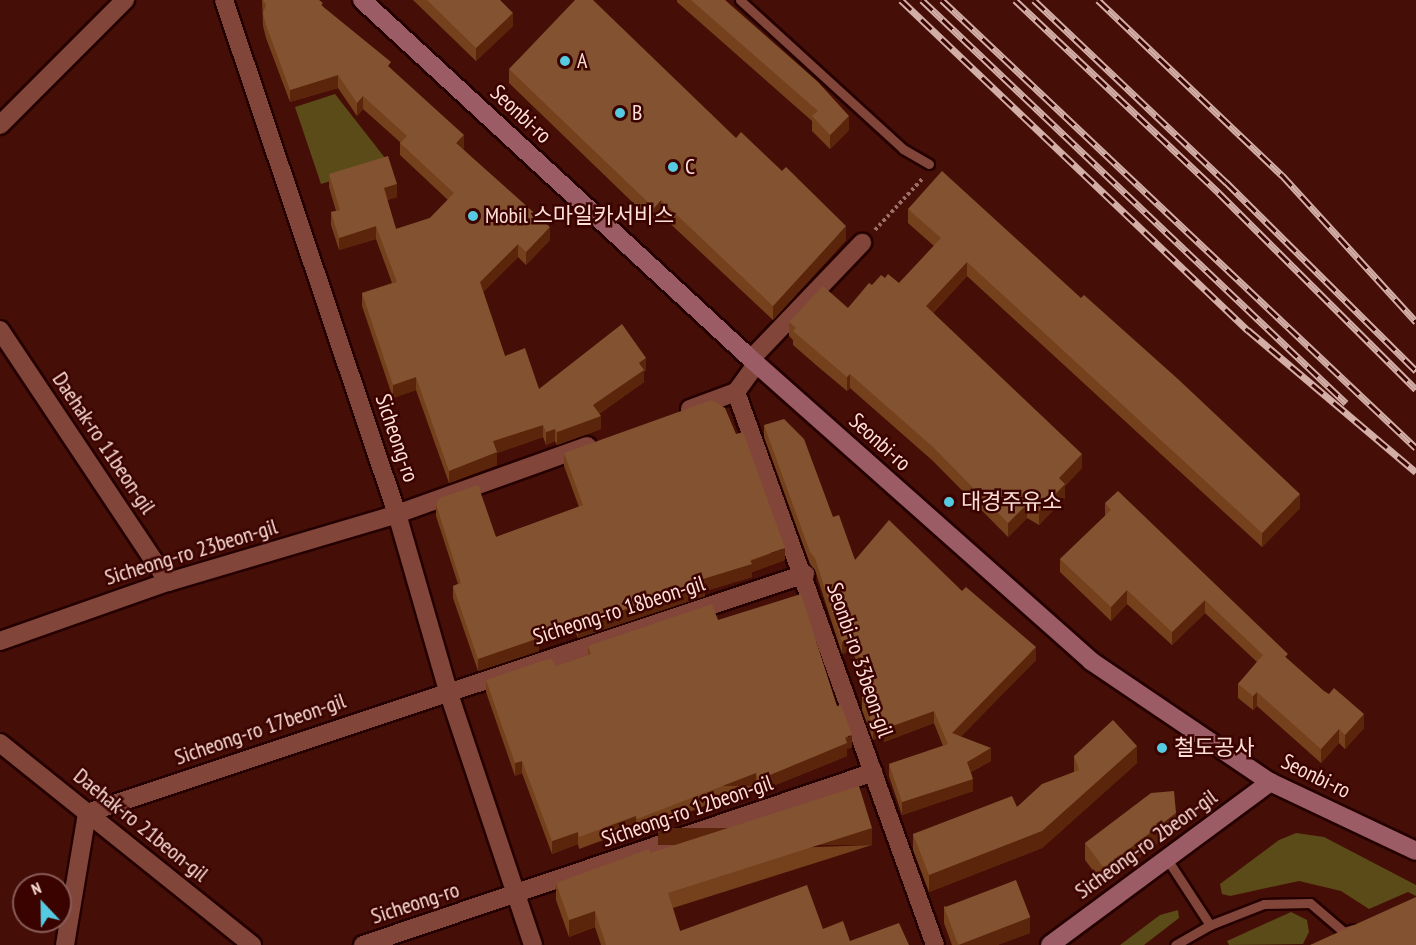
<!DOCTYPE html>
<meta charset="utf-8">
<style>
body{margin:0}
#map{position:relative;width:1416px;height:945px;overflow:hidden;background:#450e06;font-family:"PT Sans Narrow","Noto Sans KR",sans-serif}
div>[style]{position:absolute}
.green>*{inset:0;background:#5b4b18}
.path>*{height:4px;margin-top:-2px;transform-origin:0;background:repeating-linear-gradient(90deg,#9b6f68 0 3px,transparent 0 6px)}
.roads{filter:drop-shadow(2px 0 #240000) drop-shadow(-2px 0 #240000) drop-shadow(0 2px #240000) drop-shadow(0 -2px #240000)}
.lane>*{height:9px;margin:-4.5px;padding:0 4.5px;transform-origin:4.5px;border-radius:4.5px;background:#82453a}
.street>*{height:18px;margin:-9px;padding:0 9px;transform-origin:9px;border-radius:9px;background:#82453a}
.secondary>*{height:18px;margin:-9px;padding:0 9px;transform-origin:9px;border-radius:9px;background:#9c5c66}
.rail>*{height:7px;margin-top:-3.5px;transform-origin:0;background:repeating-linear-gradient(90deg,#3a0300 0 14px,#d2aea7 0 28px);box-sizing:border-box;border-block:2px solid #d2aea7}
.wall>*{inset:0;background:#74411c}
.shaded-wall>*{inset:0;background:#5b250b;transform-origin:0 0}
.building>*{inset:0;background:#835230;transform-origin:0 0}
.dots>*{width:16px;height:16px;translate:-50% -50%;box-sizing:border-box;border:3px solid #3a0300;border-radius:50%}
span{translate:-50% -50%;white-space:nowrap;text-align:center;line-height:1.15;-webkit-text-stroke:5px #3a0300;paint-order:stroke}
.poi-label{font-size:22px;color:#fddfd8}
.left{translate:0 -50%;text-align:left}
.street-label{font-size:22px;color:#fddfd8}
.north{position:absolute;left:12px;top:873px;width:60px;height:60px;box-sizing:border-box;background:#3a0300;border:2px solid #885b56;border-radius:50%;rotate:338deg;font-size:16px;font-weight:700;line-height:24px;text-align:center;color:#fddfd8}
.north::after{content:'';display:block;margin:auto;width:21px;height:27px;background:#55cae0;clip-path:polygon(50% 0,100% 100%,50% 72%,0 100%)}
</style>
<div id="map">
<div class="green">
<i style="clip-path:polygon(335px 94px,389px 163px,321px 184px,295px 107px)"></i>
<i style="clip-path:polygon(1296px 833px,1324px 837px,1416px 885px,1416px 896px,1408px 892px,1369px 909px,1341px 891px,1299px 881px,1230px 896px,1222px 894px,1220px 884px,1279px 840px)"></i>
<i style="clip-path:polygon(1178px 910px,1179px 918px,1144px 945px,1120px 945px,1160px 915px)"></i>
<i style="clip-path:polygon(1291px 912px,1307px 920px,1309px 932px,1303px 944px,1229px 945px,1227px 941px)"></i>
</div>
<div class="path">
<i style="left:875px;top:230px;width:71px;rotate:-47.3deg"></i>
</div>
<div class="roads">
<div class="lane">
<i style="left:740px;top:0;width:221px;rotate:42.4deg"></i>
<i style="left:903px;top:149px;width:30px;rotate:30deg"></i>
<i style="left:1167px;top:859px;width:79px;rotate:56.9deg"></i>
<i style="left:1210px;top:925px;width:40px;rotate:150.3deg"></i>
<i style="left:1210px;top:925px;width:58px;rotate:-21.3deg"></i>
<i style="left:1264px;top:904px;width:46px;rotate:-1.2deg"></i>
<i style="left:1310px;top:903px;width:45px;rotate:40.5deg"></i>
<i style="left:1344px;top:932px;width:9px;rotate:-18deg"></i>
</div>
<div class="street">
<i style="left:224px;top:0;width:542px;rotate:71.4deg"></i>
<i style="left:397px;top:514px;width:184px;rotate:73.9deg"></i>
<i style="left:448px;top:691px;width:268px;rotate:71.5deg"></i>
<i style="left:0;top:125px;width:177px;rotate:-45deg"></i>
<i style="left:0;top:330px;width:303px;rotate:56.3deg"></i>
<i style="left:751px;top:359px;width:161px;rotate:-46.3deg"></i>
<i style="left:736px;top:392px;width:588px;rotate:70.21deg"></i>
<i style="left:690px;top:409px;width:49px;rotate:-20.3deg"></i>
<i style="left:736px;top:392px;width:34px;rotate:-54deg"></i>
<i style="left:0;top:641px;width:178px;rotate:-19.4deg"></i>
<i style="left:168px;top:582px;width:239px;rotate:-16.5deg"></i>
<i style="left:397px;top:514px;width:202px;rotate:-19.7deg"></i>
<i style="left:0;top:743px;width:323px;rotate:38.7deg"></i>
<i style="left:65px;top:945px;width:134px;rotate:-80.5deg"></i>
<i style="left:87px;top:813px;width:757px;rotate:-18.41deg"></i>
<i style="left:363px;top:945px;width:539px;rotate:-18.7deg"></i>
</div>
<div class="secondary">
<i style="left:362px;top:0;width:529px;rotate:42.7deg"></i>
<i style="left:751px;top:359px;width:455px;rotate:41.6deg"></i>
<i style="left:1091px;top:661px;width:216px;rotate:34.1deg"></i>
<i style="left:1270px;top:782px;width:161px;rotate:25.3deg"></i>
<i style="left:1050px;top:945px;width:274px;rotate:-36.5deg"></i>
</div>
</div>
<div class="rail">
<i style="left:901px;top:0;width:479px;rotate:43.6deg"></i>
<i style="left:1248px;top:330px;width:220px;rotate:40.2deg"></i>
<i style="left:922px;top:0;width:585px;rotate:43.55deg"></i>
<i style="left:942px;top:0;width:652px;rotate:43.38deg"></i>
<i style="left:1015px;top:0;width:281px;rotate:43.4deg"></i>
<i style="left:1219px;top:193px;width:278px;rotate:44.9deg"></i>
<i style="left:1034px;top:0;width:265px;rotate:43.5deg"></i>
<i style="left:1226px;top:182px;width:268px;rotate:44.8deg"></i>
<i style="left:1098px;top:0;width:254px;rotate:43.6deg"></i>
<i style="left:1282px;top:175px;width:199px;rotate:47.6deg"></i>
</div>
<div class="wall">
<i style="clip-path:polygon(262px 0,319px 0,323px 7px,391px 69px,464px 147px,463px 149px,550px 240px,526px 265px,518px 257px,483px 292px,505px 356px,539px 389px,646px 370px,644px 372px,644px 382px,599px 414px,601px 429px,557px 445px,555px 441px,546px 445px,543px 437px,497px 453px,497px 465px,449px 483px,416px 390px,393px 398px,362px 306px,362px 293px,392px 283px,376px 239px,339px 250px,331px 225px,331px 212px,336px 211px,329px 187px,329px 174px,397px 197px,387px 200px,396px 229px,430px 218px,448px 200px,400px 155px,400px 142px,363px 109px,357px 116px,338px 88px,290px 102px,266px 38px,263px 26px)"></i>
<i style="clip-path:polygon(413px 0,500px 0,513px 26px,476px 61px)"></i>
<i style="clip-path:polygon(677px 0,725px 0,849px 130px,830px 149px,812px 131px,812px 121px,677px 2px)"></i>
<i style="clip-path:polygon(509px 69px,736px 138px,846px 240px,773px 320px,661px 215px,654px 223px,509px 83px)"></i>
<i style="clip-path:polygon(908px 209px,1300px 508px,1262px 547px,967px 276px,933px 313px,1082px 468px,1065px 486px,1065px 498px,1039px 525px,1027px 518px,1008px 537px,933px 461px,850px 388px,847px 391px,816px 365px,793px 345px,793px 340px,789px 336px,789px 322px,848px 308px,872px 285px,885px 278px,899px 283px,934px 246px,908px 223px)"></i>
<i style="clip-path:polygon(764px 425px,833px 517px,855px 560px,962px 591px,1036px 660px,960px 737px,991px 761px,971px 772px,973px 791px,902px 815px,889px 776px,889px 764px,943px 746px,934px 723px,884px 742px,883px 736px,873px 740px,862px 710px,862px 697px,870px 694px,852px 650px,842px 654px,815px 570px,810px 564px,764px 437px)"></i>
<i style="clip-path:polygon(564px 453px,785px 560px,752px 572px,752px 577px,705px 591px,705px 596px,578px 638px,574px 629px,539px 646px,539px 651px,478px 671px,453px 598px,453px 586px,458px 584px,436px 516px,436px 504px,496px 537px,579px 507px,564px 466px)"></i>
<i style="clip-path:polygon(1105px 503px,1288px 659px,1364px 728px,1345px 749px,1339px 743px,1321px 763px,1257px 706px,1253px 710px,1238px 698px,1238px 684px,1257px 662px,1205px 613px,1172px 645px,1127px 604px,1111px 621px,1060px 572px,1060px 559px,1105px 516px)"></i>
<i style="clip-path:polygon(718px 620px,837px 706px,852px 747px,847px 749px,847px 756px,758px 792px,756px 786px,637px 832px,636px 828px,579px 849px,578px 844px,552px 854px,522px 773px,515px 776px,486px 692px,486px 680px,556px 666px,588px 655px,588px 646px)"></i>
<i style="clip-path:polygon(1074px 756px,1137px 763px,1042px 848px,929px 892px,913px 850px,913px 834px,1017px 807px,1074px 772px)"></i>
<i style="clip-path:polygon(1176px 829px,1104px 885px,1085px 860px,1085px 843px)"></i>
<i style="clip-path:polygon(872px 845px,673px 908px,680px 931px,823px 929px,850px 941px,909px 945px,601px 945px,595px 927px,569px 937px,556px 900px,556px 883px,650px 853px)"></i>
<i style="clip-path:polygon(944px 906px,1030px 933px,997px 945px,952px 945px,944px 923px)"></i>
</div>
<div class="shaded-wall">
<i style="clip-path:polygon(513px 13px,513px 26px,476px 61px,476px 48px)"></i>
<i style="clip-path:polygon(338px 75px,338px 88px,290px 102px,290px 90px)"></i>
<i style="clip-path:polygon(363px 96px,363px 109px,357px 116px,357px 103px)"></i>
<i style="clip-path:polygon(849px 116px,849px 130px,830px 149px,830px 135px)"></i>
<i style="clip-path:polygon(464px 135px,464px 147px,456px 156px,456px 143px)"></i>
<i style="clip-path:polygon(397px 184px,397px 197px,384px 201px,384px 188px)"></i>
<i style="clip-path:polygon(661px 200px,661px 215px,654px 223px,654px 208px)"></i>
<i style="clip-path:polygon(376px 226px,376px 239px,339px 250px,339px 238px)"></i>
<i style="clip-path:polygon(846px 226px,846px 240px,773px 320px,773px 306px)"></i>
<i style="clip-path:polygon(550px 227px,550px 240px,526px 265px,526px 252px)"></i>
<i style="clip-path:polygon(518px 244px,518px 257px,480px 295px,480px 282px)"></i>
<i style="clip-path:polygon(967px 262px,967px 276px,926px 320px,926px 306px)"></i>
<i style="clip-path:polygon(646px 358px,646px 370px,644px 372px,644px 382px,593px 418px,593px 405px,639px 363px)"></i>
<i style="clip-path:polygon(850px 374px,850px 388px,847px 391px,847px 377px)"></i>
<i style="clip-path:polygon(416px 377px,416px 390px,393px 398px,393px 385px)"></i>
<i style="clip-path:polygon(601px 416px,601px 429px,557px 445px,557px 432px)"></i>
<i style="clip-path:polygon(543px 425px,543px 437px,497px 453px,497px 465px,449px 483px,449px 471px,493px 441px)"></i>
<i style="clip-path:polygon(555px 429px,555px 441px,546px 445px,546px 432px)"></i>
<i style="clip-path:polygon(1082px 454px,1082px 468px,1065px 486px,1065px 498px,1039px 525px,1039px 511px,1059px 478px)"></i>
<i style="clip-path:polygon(1300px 494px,1300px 508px,1262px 547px,1262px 533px)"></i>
<i style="clip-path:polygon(1027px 504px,1027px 518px,1008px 537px,1008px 523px)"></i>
<i style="clip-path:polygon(785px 548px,785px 560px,752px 572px,752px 577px,705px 591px,705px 596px,578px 638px,578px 625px,703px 579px)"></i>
<i style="clip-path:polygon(1127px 590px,1127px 604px,1111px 621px,1111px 607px)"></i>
<i style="clip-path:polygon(1205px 600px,1205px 613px,1172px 645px,1172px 632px)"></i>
<i style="clip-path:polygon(574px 617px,574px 629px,539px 646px,539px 651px,478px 671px,478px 659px,537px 635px)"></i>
<i style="clip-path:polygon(852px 638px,852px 650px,842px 654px,842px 642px)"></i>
<i style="clip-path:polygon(1036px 647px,1036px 660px,952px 746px,952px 733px)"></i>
<i style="clip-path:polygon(1257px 692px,1257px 706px,1253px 710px,1253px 696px)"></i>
<i style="clip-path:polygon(934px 711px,934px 723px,884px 742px,884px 729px)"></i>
<i style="clip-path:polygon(1364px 714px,1364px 728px,1345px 749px,1345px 735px)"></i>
<i style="clip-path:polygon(883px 724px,883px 736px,873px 740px,873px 727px)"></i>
<i style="clip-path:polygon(1339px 729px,1339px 743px,1321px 763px,1321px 749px)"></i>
<i style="clip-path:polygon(852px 735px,852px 747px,847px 749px,847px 756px,758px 792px,758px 780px)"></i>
<i style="clip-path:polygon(1137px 746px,1137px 763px,1042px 848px,929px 892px,929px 875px)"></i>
<i style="clip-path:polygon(991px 748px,991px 761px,967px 774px,967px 762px)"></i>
<i style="clip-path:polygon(522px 761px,522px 773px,515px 776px,515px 763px)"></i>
<i style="left:756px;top:773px;width:13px;height:128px;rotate:90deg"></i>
<i style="clip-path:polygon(973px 779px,973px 791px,902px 815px,902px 802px)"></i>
<i style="clip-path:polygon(1176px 813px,1176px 829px,1104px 885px,1104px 868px)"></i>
<i style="left:636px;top:816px;width:12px;height:61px;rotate:90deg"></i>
<i style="left:872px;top:828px;width:17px;height:214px;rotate:90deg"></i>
<i style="clip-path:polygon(578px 832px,578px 844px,552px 854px,552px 841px)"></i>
<i style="clip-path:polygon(595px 911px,595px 927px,569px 937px,569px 920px)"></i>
<i style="clip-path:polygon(1030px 917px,1030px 933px,997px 945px,958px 945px,958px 943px)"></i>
</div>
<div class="building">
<i style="clip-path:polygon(263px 0,319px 0,323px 3px,321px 5px,391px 62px,388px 66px,464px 135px,456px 143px,550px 227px,526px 252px,518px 244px,480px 282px,505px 356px,525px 348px,539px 389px,622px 324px,646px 358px,639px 363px,644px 370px,593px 405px,601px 416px,557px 432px,555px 429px,546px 432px,543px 425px,493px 441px,497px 452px,449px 471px,416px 377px,393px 385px,362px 293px,397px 282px,376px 226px,339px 238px,331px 212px,340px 210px,329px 174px,388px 156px,397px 184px,384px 188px,396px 229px,430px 218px,454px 193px,400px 143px,407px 136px,363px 96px,357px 103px,338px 75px,290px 90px,266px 25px,263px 13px,266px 5px)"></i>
<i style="clip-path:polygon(427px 0,500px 0,513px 13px,476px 48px)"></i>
<i style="clip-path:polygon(575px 0,593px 0,736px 138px,741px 132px,782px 171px,786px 167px,846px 226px,773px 306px,661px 200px,654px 208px,509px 69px)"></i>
<i style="clip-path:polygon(691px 0,725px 0,818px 82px,849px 116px,830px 135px,812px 116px,818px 111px)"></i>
<i style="clip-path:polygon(942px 171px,1081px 298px,1084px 295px,1179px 380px,1300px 494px,1262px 533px,967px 262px,926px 306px,1082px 454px,1059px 478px,1065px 484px,1039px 511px,1027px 504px,1008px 523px,933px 447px,850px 374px,847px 377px,793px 331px,796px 328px,789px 322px,823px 286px,848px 308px,869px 283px,872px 285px,881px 275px,885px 278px,888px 274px,899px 283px,941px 238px,908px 209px)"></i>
<i style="clip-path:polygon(712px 400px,725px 408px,736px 434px,743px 432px,785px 548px,750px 560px,752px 564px,703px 579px,705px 583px,578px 625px,574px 617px,537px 635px,539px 638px,478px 659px,453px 586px,461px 583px,436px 504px,440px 498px,478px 485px,496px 537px,583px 505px,564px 453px)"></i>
<i style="clip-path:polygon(784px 419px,804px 439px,833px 517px,839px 515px,855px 560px,889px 520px,962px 591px,966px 587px,1036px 647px,952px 733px,991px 748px,967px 762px,973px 779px,902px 802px,889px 764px,948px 744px,934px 711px,884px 729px,883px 724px,873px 727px,862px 697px,874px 693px,852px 638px,842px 642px,815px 558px,810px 552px,764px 425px)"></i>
<i style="clip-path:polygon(1118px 491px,1288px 654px,1285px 657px,1324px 691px,1329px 694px,1334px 688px,1364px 714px,1345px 735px,1339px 729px,1321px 749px,1257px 692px,1253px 696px,1238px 684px,1263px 655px,1205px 600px,1172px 632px,1127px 590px,1111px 607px,1060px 559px,1111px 510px,1105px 503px)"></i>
<i style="clip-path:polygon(801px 594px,837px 706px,841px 705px,852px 735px,845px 737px,847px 743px,758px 780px,756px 773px,637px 819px,636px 816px,579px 837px,578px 832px,552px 841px,522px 761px,515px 763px,486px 680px,551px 658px,556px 666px,591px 654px,588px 646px,712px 604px,718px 620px)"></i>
<i style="clip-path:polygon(1113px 720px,1137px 746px,1042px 831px,929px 875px,913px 834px,1012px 796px,1017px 807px,1042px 784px,1079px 770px,1074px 756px)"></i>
<i style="clip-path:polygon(859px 786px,872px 828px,668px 893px,680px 931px,807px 885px,823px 929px,843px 921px,850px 941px,899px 923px,909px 945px,606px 945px,595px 911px,569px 920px,556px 883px,649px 849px,650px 853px)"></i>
<i style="clip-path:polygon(1174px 791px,1176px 813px,1104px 868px,1085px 843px,1151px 793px)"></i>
<i style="left:1016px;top:880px;width:40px;height:77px;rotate:69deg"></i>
<i style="clip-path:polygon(1416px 897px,1416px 945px,1310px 945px)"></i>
</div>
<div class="dots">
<i style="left:565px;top:61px;background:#55cae0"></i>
<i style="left:620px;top:113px;background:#55cae0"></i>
<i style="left:673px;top:167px;background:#55cae0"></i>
<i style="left:473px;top:216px;background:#55cae0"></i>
<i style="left:949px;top:502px;background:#55cae0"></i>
<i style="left:1162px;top:748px;background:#55cae0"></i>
</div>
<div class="poi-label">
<span class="left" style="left:577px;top:61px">A</span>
<span class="left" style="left:632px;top:113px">B</span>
<span class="left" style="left:685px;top:167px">C</span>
<span class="left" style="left:485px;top:216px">Mobil 스마일카서비스</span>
<span class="left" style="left:961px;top:502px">대경주유소</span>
<span class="left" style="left:1174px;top:748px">철도공사</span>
</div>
<div class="street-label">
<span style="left:521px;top:114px;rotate:43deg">Seonbi-ro</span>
<span style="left:397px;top:438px;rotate:71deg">Sicheong-ro</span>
<span style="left:880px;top:442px;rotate:42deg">Seonbi-ro</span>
<span style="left:104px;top:443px;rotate:56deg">Daehak-ro 11beon-gil</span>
<span style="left:191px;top:552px;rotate:-17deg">Sicheong-ro 23beon-gil</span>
<span style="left:619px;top:610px;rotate:-18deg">Sicheong-ro 18beon-gil</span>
<span style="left:860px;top:660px;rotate:71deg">Seonbi-ro 33beon-gil</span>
<span style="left:260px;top:729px;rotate:-19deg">Sicheong-ro 17beon-gil</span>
<span style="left:1316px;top:776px;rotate:26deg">Seonbi-ro</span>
<span style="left:687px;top:811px;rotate:-19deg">Sicheong-ro 12beon-gil</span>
<span style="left:141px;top:825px;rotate:39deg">Daehak-ro 21beon-gil</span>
<span style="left:1146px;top:844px;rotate:-36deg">Sicheong-ro 2beon-gil</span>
<span style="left:415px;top:903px;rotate:-18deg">Sicheong-ro</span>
</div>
<div class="north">N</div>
</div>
